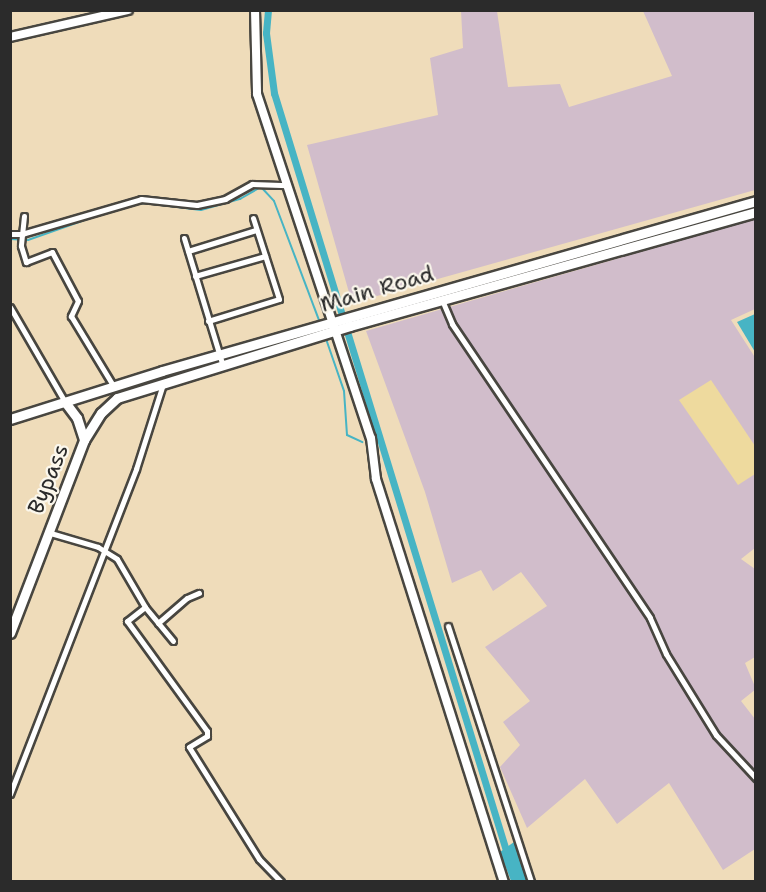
<!DOCTYPE html>
<style>
body{margin:0}
#map{position:relative;width:766px;height:892px;overflow:hidden;background:#efdcba;font-family:"Shantell Sans",sans-serif}
div>[style]{position:absolute}
.industrial>*{inset:0;background:#d1bdcb}
.sand>*{inset:0;background:#eeda9e}
.water>*{inset:0;background:#47b4c4}
.stream>*{height:2px;margin:-1px;padding:0 1px;transform-origin:1px;border-radius:1px;background:#47b4c4}
.canal>*{height:7px;margin:-3.5px;padding:0 3.5px;transform-origin:3.5px;border-radius:3.5px;background:#47b4c4}
.roads{filter:drop-shadow(2px 0 #484640) drop-shadow(-2px 0 #484640) drop-shadow(0 2px #484640) drop-shadow(0 -2px #484640)}
.street>*{height:5px;margin:-2.5px;padding:0 2.5px;transform-origin:2.5px;border-radius:2.5px;background:#fff}
.secondary>*{height:8px;margin:-4px;padding:0 4px;transform-origin:4px;border-radius:4px;background:#fff}
.primary>*{height:9px;margin:-4.5px;padding:0 4.5px;transform-origin:4.5px;border-radius:4.5px;background:#fff}
span{translate:-50% -50%;white-space:nowrap;text-align:center;line-height:1.15;-webkit-text-stroke:4.5px #fbf7ec;paint-order:stroke}
.street-label{font-size:22px;color:#2b2b2b}
.frame{position:absolute;inset:0;border:12px solid #2b2b2b;pointer-events:none}
</style>
<div id="map">
<div class="industrial">
<i style="clip-path:polygon(461px 11px,497px 11px,508px 87px,560px 84px,569px 107px,672px 76px,643px 11px,755px 11px,755px 190px,352px 303px,307px 145px,438px 115px,430px 58px,463px 48px)"></i>
<i style="clip-path:polygon(755px 219px,755px 309px,731px 320px,756px 359px,755px 548px,741px 559px,755px 569px,755px 657px,745px 663px,756px 689px,741px 701px,755px 719px,755px 849px,723px 870px,669px 783px,617px 824px,585px 779px,527px 828px,500px 767px,520px 745px,503px 722px,530px 701px,485px 647px,547px 606px,521px 572px,493px 591px,481px 570px,452px 583px,425px 492px,366px 331px)"></i>
</div>
<div class="sand">
<i style="clip-path:polygon(711px 380px,755px 446px,755px 474px,738px 485px,679px 400px)"></i>
</div>
<div class="water">
<i style="clip-path:polygon(755px 314px,755px 352px,737px 322px)"></i>
<i style="clip-path:polygon(514px 842px,527px 881px,511px 881px,500px 852px)"></i>
</div>
<div class="stream">
<i style="left:127px;top:205px;width:19px;rotate:-6deg"></i>
<i style="left:146px;top:203px;width:55px;rotate:7.3deg"></i>
<i style="left:201px;top:210px;width:41px;rotate:-15.8deg"></i>
<i style="left:240px;top:199px;width:24px;rotate:-30deg"></i>
<i style="left:261px;top:187px;width:19px;rotate:47deg"></i>
<i style="left:274px;top:201px;width:127px;rotate:69.3deg"></i>
<i style="left:10px;top:239px;width:18px;rotate:3deg"></i>
<i style="left:28px;top:240px;width:93px;rotate:-19.4deg"></i>
<i style="left:325px;top:336px;width:58px;rotate:70.9deg"></i>
<i style="left:344px;top:391px;width:44px;rotate:86.1deg"></i>
<i style="left:347px;top:435px;width:17px;rotate:25deg"></i>
</div>
<div class="canal">
<i style="left:268px;top:10px;width:23px;rotate:95deg"></i>
<i style="left:266px;top:33px;width:61px;rotate:82.4deg"></i>
<i style="left:274px;top:93px;width:799px;rotate:72.97deg"></i>
</div>
<div class="roads">
<div class="street">
<i style="left:24px;top:216px;width:30px;rotate:96deg"></i>
<i style="left:21px;top:246px;width:17px;rotate:73deg"></i>
<i style="left:26px;top:262px;width:28px;rotate:-21deg"></i>
<i style="left:52px;top:252px;width:55px;rotate:62deg"></i>
<i style="left:78px;top:301px;width:17px;rotate:115deg"></i>
<i style="left:71px;top:316px;width:83px;rotate:58.8deg"></i>
<i style="left:25px;top:233px;width:121px;rotate:-16.3deg"></i>
<i style="left:141px;top:199px;width:56px;rotate:6.1deg"></i>
<i style="left:197px;top:205px;width:29px;rotate:-12deg"></i>
<i style="left:225px;top:199px;width:31px;rotate:-29deg"></i>
<i style="left:252px;top:184px;width:36px;rotate:2deg"></i>
<i style="left:10px;top:234px;width:13px"></i>
<i style="left:184px;top:238px;width:134px;rotate:73.1deg"></i>
<i style="left:188px;top:251px;width:71px;rotate:-17.2deg"></i>
<i style="left:195px;top:276px;width:73px;rotate:-15.9deg"></i>
<i style="left:442px;top:300px;width:26px;rotate:67deg"></i>
<i style="left:452px;top:324px;width:354px;rotate:56deg"></i>
<i style="left:650px;top:618px;width:39px;rotate:66deg"></i>
<i style="left:666px;top:654px;width:95px;rotate:58.3deg"></i>
<i style="left:716px;top:735px;width:59px;rotate:47.1deg"></i>
<i style="left:10px;top:307px;width:110px;rotate:59.9deg"></i>
<i style="left:208px;top:321px;width:74px;rotate:-17.2deg"></i>
<i style="left:279px;top:299px;width:85px;rotate:-107.8deg"></i>
<i style="left:47px;top:532px;width:53px;rotate:16.4deg"></i>
<i style="left:98px;top:547px;width:22px;rotate:32deg"></i>
<i style="left:117px;top:559px;width:56px;rotate:59.7deg"></i>
<i style="left:145px;top:607px;width:23px;rotate:142deg"></i>
<i style="left:127px;top:621px;width:136px;rotate:54deg"></i>
<i style="left:207px;top:731px;width:5px;rotate:90deg"></i>
<i style="left:207px;top:736px;width:21px;rotate:149deg"></i>
<i style="left:189px;top:747px;width:132px;rotate:58deg"></i>
<i style="left:259px;top:859px;width:32px;rotate:46deg"></i>
<i style="left:145px;top:607px;width:44px;rotate:50.5deg"></i>
<i style="left:158px;top:623px;width:38px;rotate:-41deg"></i>
<i style="left:187px;top:598px;width:13px;rotate:-23deg"></i>
<i style="left:448px;top:626px;width:269px;rotate:72deg"></i>
<i style="left:10px;top:794px;width:349px;rotate:-68.8deg"></i>
<i style="left:136px;top:469px;width:89px;rotate:-72.4deg"></i>
</div>
<div class="secondary">
<i style="left:255px;top:10px;width:84px;rotate:88.6deg"></i>
<i style="left:257px;top:94px;width:362px;rotate:71.7deg"></i>
<i style="left:371px;top:438px;width:41px;rotate:83deg"></i>
<i style="left:376px;top:479px;width:423px;rotate:72.4deg"></i>
<i style="left:10px;top:37px;width:121px;rotate:-12.9deg"></i>
</div>
<div class="primary">
<i style="left:65px;top:402px;width:20px;rotate:53deg"></i>
<i style="left:77px;top:418px;width:23px;rotate:72deg"></i>
<i style="left:10px;top:419px;width:159px;rotate:-17.5deg"></i>
<i style="left:162px;top:371px;width:618px;rotate:-15.97deg"></i>
<i style="left:10px;top:633px;width:207px;rotate:-69deg"></i>
<i style="left:84px;top:440px;width:32px;rotate:-58deg"></i>
<i style="left:101px;top:413px;width:22px;rotate:-43deg"></i>
<i style="left:117px;top:398px;width:244px;rotate:-17.2deg"></i>
<i style="left:350px;top:326px;width:422px;rotate:-15.7deg"></i>
</div>
</div>
<div class="street-label">
<span style="left:377px;top:289px;rotate:-16deg">Main Road</span>
<span style="left:48px;top:479px;rotate:-68deg">Bypass</span>
</div>
<div class="frame"></div>
</div>
